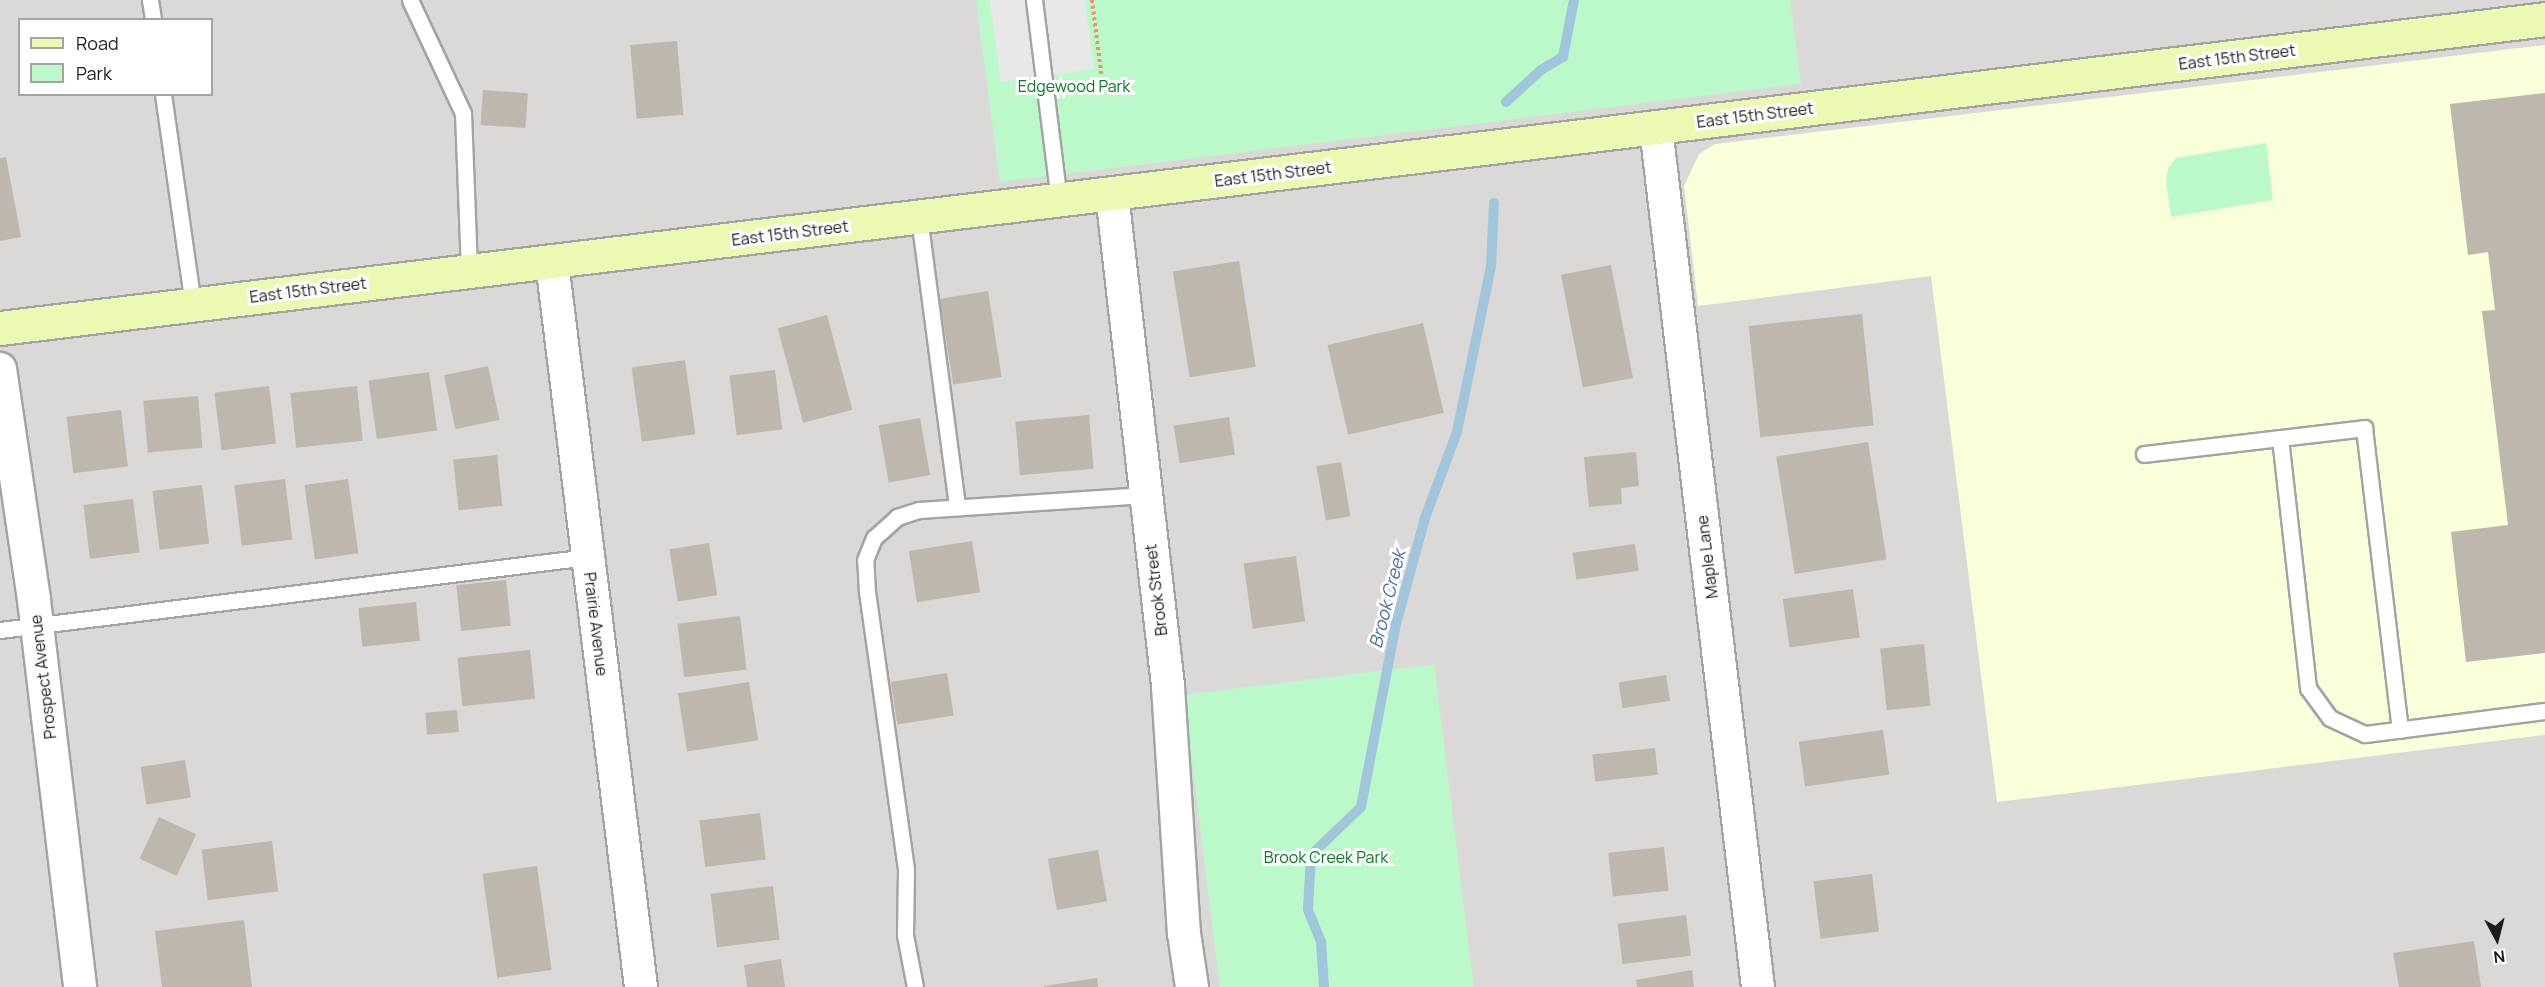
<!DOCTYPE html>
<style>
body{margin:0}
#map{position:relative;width:2545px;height:987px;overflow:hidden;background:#edebe1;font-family:Manrope,sans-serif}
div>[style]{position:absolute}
.residential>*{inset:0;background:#dad9d8}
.education>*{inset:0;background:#f9ffd8}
.park>*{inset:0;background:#bcf9ca;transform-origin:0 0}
.parking>*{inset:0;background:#e8e8e8}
.stream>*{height:10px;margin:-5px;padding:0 5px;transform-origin:5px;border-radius:5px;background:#a1c5db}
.building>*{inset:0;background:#beb7ad;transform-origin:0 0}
.path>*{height:4px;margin-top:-2px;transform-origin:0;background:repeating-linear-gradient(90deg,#f98b66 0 3px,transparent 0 6px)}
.roads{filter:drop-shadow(2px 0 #a3a3a3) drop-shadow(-2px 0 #a3a3a3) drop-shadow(0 2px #a3a3a3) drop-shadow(0 -2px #a3a3a3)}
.service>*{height:15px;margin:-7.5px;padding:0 7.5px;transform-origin:7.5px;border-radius:7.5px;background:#fff}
.minor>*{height:32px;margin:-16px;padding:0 16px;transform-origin:16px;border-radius:16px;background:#fff}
.secondary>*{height:33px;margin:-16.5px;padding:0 16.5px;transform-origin:16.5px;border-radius:16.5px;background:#ebf9b3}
span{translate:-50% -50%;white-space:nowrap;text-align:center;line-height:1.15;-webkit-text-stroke:6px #fff;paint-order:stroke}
.street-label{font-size:16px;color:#1c1c1c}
.park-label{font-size:16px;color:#0b7824}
.water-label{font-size:18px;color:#496baa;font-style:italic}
.legend{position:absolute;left:18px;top:18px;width:195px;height:78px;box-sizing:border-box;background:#fff;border:2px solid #a4a4a4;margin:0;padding:8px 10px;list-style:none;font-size:18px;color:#1c1c1c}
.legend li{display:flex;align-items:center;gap:12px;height:30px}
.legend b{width:30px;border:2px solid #a4a4a4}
.north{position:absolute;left:2467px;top:909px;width:60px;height:60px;-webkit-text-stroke:4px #fff;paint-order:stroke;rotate:173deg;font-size:16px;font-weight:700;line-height:24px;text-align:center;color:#1c1c1c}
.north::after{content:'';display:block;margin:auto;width:21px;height:27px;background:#1c1c1c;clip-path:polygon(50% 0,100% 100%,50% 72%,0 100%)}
</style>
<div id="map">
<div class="residential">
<i style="clip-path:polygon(evenodd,0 0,2545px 0,2545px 987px,0 987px,0 0,20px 20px,212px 20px,212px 94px,20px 94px,20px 20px)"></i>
</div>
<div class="education">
<i style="clip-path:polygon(2545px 45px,2545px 735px,1997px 802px,1931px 276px,1698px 306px,1684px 186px,1699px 154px,1715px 144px)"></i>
</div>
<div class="park">
<i style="clip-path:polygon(976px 0,1790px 0,1801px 84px,1000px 182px)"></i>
<i style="clip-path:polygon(2266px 143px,2273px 200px,2171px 217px,2166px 182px,2168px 168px,2176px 158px)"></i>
<i style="left:1434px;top:664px;width:325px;height:252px;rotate:83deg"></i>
</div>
<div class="parking">
<i style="clip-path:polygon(990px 0,1085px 0,1094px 69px,1001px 82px)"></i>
</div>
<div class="stream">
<i style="left:1506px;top:102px;width:47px;rotate:-42.4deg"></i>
<i style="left:1541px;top:70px;width:26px;rotate:-31deg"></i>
<i style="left:1563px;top:57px;width:58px;rotate:-79.1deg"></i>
<i style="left:1324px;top:987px;width:45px;rotate:-93.8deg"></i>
<i style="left:1321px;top:942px;width:35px;rotate:-112deg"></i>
<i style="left:1308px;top:909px;width:54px;rotate:-86.8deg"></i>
<i style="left:1311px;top:855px;width:69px;rotate:-43.8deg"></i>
<i style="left:1361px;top:807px;width:186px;rotate:-79.2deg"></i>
<i style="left:1396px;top:624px;width:110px;rotate:-74.7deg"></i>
<i style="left:1425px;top:518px;width:92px;rotate:-69.6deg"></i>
<i style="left:1457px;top:432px;width:169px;rotate:-78.4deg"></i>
<i style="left:1491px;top:266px;width:63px;rotate:-87.3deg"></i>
</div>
<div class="building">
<i style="left:677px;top:41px;width:74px;height:47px;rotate:85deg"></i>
<i style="left:483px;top:90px;width:45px;height:35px;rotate:4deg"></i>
<i style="clip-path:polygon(2545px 93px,2545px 653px,2466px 662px,2451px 532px,2508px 525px,2482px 311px,2495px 310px,2488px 252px,2468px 255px,2450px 104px)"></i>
<i style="clip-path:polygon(6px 157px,21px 237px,0 241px,0 158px)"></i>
<i style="left:1239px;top:261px;width:107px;height:67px;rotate:81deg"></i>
<i style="left:1611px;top:265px;width:115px;height:51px;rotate:79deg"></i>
<i style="left:988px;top:291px;width:87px;height:49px;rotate:81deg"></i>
<i style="left:1862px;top:314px;width:112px;height:114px;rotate:84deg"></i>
<i style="left:827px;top:315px;width:98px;height:51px;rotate:75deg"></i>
<i style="left:1423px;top:323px;width:92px;height:98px;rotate:77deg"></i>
<i style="left:685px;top:360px;width:75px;height:54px;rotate:82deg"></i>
<i style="left:488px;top:366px;width:55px;height:45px;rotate:78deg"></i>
<i style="left:775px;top:370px;width:60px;height:46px;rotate:83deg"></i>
<i style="left:429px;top:372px;width:59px;height:61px;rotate:82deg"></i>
<i style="left:269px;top:386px;width:58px;height:55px;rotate:83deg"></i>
<i style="left:357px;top:386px;width:55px;height:67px;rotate:84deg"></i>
<i style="left:198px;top:396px;width:52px;height:55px;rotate:85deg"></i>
<i style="left:121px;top:410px;width:57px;height:55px;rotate:83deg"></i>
<i style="left:1089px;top:415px;width:54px;height:74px;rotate:85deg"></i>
<i style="left:1229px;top:417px;width:38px;height:56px;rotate:81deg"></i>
<i style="left:920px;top:418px;width:58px;height:42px;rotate:80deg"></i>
<i style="left:1868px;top:442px;width:119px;height:93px;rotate:81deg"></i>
<i style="clip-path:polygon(1636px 452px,1639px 486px,1621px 488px,1622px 504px,1589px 507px,1584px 457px)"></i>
<i style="left:497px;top:455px;width:51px;height:44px;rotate:84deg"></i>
<i style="left:1341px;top:462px;width:55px;height:25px;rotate:80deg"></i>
<i style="left:285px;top:479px;width:61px;height:51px;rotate:83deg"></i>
<i style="left:348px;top:479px;width:75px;height:44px;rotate:82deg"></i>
<i style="left:202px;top:485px;width:59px;height:50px;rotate:83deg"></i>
<i style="left:133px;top:499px;width:54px;height:50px;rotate:83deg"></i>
<i style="left:972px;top:541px;width:52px;height:64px;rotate:81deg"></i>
<i style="left:709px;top:543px;width:53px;height:40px;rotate:81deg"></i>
<i style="left:1635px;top:544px;width:27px;height:63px;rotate:82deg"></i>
<i style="left:1296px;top:556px;width:66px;height:53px;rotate:82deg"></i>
<i style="left:506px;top:580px;width:46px;height:50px;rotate:84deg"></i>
<i style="left:1853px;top:589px;width:49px;height:71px;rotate:82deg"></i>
<i style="left:416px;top:602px;width:39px;height:58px;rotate:84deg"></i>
<i style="left:740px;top:616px;width:54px;height:63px;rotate:83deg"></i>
<i style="left:1924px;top:644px;width:62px;height:44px;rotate:84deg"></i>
<i style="left:530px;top:650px;width:49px;height:73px;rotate:84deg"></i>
<i style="left:947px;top:673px;width:43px;height:57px;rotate:81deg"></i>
<i style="left:1666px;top:675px;width:26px;height:48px;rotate:81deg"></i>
<i style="left:749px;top:682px;width:59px;height:72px;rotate:81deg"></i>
<i style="left:457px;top:710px;width:22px;height:32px;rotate:85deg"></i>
<i style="left:1883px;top:730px;width:45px;height:85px;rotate:82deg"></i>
<i style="left:1655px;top:748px;width:27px;height:63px;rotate:84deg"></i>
<i style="left:185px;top:760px;width:38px;height:45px;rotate:81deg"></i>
<i style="left:760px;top:813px;width:47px;height:61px;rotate:83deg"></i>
<i style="left:159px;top:817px;width:41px;height:46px;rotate:25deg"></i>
<i style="left:272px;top:841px;width:51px;height:71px;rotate:83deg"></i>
<i style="left:1664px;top:847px;width:44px;height:56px;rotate:84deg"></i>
<i style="left:1098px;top:850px;width:52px;height:51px;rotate:80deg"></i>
<i style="left:537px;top:866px;width:105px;height:55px;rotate:82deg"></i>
<i style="left:1872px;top:874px;width:58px;height:59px;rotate:83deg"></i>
<i style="left:773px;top:886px;width:54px;height:63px;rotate:83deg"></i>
<i style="left:1686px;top:915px;width:41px;height:69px;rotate:83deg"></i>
<i style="clip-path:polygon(244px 920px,252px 987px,162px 987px,155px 931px)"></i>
<i style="clip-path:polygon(2474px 941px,2481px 987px,2399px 987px,2393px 953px)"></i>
<i style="clip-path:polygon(781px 959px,785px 987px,747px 987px,744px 965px)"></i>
<i style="clip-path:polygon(1692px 970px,1694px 987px,1637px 987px,1636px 980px)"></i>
<i style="clip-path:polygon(1097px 978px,1098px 987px,1044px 987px,1044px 986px)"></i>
</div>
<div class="path">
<i style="left:1073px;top:86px;width:30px;rotate:-12deg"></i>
<i style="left:1102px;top:80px;width:81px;rotate:-97.1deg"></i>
</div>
<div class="roads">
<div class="service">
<i style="left:150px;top:0;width:20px;rotate:81deg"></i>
<i style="left:410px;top:0;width:125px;rotate:64.9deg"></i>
<i style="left:463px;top:113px;width:158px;rotate:87.8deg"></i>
<i style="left:1034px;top:0;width:202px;rotate:82.9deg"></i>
<i style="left:163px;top:94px;width:212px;rotate:81.9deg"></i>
<i style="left:919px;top:217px;width:291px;rotate:82.5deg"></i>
<i style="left:2280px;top:438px;width:252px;rotate:83.6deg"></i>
<i style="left:2308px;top:688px;width:37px;rotate:54deg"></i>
<i style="left:2330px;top:718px;width:38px;rotate:25deg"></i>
<i style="left:2365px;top:734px;width:181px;rotate:-7.3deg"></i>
<i style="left:2144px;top:454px;width:222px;rotate:-6.7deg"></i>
<i style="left:2364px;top:428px;width:304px;rotate:83.2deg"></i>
<i style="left:0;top:630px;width:593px;rotate:-7.08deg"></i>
<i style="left:915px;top:987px;width:53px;rotate:-100.9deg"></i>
<i style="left:905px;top:935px;width:66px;rotate:-89.1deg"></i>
<i style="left:906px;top:869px;width:279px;rotate:-98deg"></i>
<i style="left:867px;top:593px;width:33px;rotate:-93deg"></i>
<i style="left:865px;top:560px;width:24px;rotate:-68deg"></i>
<i style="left:874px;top:538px;width:31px;rotate:-42deg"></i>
<i style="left:897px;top:517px;width:23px;rotate:-18deg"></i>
<i style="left:919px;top:510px;width:226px;rotate:-3.8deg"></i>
</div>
<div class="minor">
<i style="left:1656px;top:128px;width:865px;rotate:83.23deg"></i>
<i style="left:1112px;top:194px;width:496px;rotate:83.5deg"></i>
<i style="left:1168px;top:687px;width:247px;rotate:86.3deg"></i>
<i style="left:1184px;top:933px;width:55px;rotate:81.6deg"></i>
<i style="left:552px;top:262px;width:730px;rotate:83deg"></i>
<i style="left:0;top:369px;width:233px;rotate:81.6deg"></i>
<i style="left:34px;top:600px;width:390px;rotate:83.2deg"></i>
</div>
<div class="secondary">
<i style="left:0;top:328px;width:2564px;rotate:-6.92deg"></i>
</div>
</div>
<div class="street-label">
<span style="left:2237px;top:57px;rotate:-7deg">East 15th Street</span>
<span style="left:1755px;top:115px;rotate:-7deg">East 15th Street</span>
<span style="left:1273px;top:174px;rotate:-7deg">East 15th Street</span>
<span style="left:790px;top:233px;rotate:-7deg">East 15th Street</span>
<span style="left:308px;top:290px;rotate:-7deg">East 15th Street</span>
<span style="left:1707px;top:557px;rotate:-97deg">Maple Lane</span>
<span style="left:1156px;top:590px;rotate:-97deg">Brook Street</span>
<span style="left:596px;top:624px;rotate:83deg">Prairie Avenue</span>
<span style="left:43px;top:677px;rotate:-97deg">Prospect Avenue</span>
</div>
<div class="park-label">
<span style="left:1074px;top:86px">Edgewood Park</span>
<span style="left:1326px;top:857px">Brook Creek Park</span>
</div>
<div class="water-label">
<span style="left:1387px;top:599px;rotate:-76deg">Brook Creek</span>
</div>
<ul class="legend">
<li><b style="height:8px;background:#ebf9b3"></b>Road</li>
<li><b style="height:16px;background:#bcf9ca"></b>Park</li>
</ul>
<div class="north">N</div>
</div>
